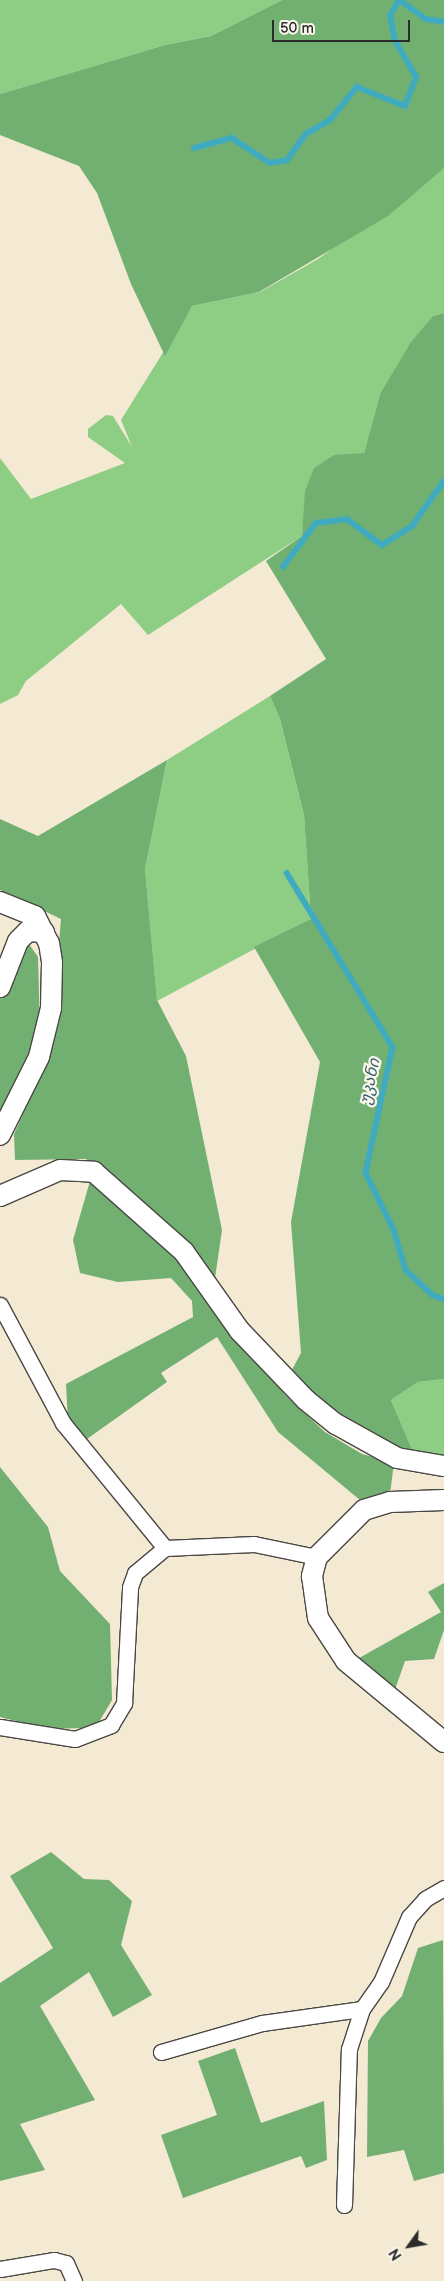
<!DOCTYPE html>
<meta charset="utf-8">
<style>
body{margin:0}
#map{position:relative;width:444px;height:2281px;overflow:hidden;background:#f4e9d2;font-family:"Balsamiq Sans","Noto Sans Georgian",sans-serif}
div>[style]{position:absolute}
.green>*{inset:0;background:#8dcd84}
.forest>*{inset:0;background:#72b072}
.stream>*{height:5.5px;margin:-2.75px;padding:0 2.75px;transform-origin:2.75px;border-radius:2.75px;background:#40abbf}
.roads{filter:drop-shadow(1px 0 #494844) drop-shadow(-1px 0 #494844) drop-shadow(0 1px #494844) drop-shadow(0 -1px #494844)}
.minor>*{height:15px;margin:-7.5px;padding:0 7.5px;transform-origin:7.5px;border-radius:7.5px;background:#fff}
.tertiary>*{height:20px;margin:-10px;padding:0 10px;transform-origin:10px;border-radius:10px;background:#fff}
span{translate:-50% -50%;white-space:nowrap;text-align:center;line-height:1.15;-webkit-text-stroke:4.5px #fbf7ec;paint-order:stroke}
.water-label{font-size:16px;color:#335e66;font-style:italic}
.north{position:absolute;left:384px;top:2221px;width:50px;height:50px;-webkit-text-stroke:4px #fbf7ec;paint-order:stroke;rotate:238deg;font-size:14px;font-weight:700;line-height:20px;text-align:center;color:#2b2b2b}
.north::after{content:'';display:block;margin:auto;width:18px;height:22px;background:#2b2b2b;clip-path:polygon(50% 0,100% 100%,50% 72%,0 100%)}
.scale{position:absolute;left:272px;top:20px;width:138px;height:22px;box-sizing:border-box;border:2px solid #2b2b2b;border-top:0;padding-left:6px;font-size:15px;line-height:18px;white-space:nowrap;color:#2b2b2b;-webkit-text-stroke:4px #fbf7ec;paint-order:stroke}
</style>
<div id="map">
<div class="green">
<i style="clip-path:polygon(0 0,282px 0,211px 36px,165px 45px,0 94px)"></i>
<i style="clip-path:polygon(444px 168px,444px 313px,433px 316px,380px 394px,364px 453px,305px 514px,302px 536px,148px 635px,121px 604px,26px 681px,18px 695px,0 704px,0 458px,31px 499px,125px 463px,88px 437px,88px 429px,106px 415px,113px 416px,132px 447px,121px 420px,192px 306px,260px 292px,318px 259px)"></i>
<i style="clip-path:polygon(270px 696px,280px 719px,304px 815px,311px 919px,157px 1001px,145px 869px,167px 760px)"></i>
<i style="clip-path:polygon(444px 1379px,444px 1456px,414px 1454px,391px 1400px,418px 1382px)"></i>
</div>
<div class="forest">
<i style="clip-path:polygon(282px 0,444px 0,444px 168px,388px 216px,259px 292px,192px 306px,165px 356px,131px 284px,97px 193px,79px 166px,0 135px,0 94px,165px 45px,211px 36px)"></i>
<i style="clip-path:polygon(444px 313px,444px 1379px,418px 1382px,391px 1400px,414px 1454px,375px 1442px,287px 1379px,301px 1353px,291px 1222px,320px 1062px,254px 947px,311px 919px,304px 815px,280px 719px,270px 696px,326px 659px,266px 561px,302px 536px,305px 491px,314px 468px,334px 455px,364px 453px,380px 394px,411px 342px,433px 316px)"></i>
<i style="clip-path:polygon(167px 760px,145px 869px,157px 1000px,186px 1056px,222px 1230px,215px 1278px,136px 1194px,86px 1159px,15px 1160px,14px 1134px,45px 1065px,51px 1037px,61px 919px,0 890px,0 819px,38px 836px)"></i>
<i style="clip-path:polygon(22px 934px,38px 957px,40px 1028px,0 1115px,0 982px)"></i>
<i style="clip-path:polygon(90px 1181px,189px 1263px,285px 1395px,325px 1432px,362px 1454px,394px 1463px,390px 1494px,360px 1500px,278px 1432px,217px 1337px,161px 1373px,167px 1382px,80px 1444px,68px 1422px,66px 1384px,193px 1317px,192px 1301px,171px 1278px,118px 1282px,80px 1273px,73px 1240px)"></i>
<i style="clip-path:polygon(0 1467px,48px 1527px,60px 1571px,110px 1624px,112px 1700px,99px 1722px,83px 1728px,48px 1729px,0 1717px)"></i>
<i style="clip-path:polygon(444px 1583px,444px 1630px,434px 1659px,405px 1661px,392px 1698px,352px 1662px,441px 1612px,428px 1592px)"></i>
<i style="clip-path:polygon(51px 1852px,84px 1879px,109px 1880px,132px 1901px,121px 1945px,152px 1995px,113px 2017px,89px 1972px,40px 2006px,95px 2100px,20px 2124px,45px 2170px,0 2181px,0 1983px,53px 1948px,10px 1876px)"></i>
<i style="clip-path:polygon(443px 1940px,444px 2173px,414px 2181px,404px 2150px,367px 2157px,368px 2041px,381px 2018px,402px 1996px,418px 1948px)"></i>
<i style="clip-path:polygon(235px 2048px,261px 2123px,324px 2101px,327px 2160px,306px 2168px,301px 2156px,183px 2198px,161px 2135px,217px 2115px,198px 2061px)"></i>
</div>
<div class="stream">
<i style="left:400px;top:0;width:32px;rotate:36deg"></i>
<i style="left:426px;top:19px;width:18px;rotate:9deg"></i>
<i style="left:194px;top:148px;width:39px;rotate:-15deg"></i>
<i style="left:232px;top:138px;width:45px;rotate:33.3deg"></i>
<i style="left:270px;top:163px;width:17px;rotate:-10deg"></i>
<i style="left:287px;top:160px;width:32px;rotate:-54deg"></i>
<i style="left:306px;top:134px;width:28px;rotate:-30deg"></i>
<i style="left:330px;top:120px;width:43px;rotate:-50.7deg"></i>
<i style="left:357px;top:87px;width:52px;rotate:21.6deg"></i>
<i style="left:405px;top:106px;width:31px;rotate:-69deg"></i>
<i style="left:416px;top:77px;width:42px;rotate:-120.3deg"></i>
<i style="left:395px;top:41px;width:25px;rotate:-101deg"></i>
<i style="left:390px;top:16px;width:18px;rotate:-61deg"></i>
<i style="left:283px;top:567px;width:55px;rotate:-53.1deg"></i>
<i style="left:316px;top:523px;width:31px;rotate:-7deg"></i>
<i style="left:347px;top:519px;width:44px;rotate:36.6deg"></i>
<i style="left:382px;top:545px;width:36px;rotate:-32deg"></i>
<i style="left:412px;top:526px;width:55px;rotate:-54.6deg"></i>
<i style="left:287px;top:873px;width:204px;rotate:58.7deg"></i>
<i style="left:393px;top:1047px;width:129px;rotate:102.1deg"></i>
<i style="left:366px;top:1173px;width:64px;rotate:63.8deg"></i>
<i style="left:394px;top:1230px;width:42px;rotate:73.3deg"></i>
<i style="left:406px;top:1270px;width:37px;rotate:43deg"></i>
<i style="left:433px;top:1295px;width:12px;rotate:20deg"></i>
</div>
<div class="roads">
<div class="minor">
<i style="left:0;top:1305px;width:134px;rotate:61.9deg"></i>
<i style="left:63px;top:1423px;width:161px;rotate:50.8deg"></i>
<i style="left:0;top:1727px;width:76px;rotate:9.1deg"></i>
<i style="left:75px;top:1739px;width:39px;rotate:-21deg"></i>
<i style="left:111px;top:1725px;width:26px;rotate:-59deg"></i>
<i style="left:124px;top:1703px;width:116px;rotate:-87deg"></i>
<i style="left:130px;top:1587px;width:15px;rotate:-70deg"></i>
<i style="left:135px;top:1573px;width:39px;rotate:-40deg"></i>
<i style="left:165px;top:1548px;width:89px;rotate:-2.6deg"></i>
<i style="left:254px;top:1544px;width:64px;rotate:11.7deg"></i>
<i style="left:161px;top:2052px;width:105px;rotate:-16deg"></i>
<i style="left:262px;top:2023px;width:101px;rotate:-8deg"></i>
<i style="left:344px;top:2205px;width:156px;rotate:-88.2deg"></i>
<i style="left:349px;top:2049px;width:42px;rotate:-72deg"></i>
<i style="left:362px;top:2009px;width:33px;rotate:-55deg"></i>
<i style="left:381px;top:1982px;width:71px;rotate:-66.7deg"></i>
<i style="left:409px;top:1917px;width:24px;rotate:-48deg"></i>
<i style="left:425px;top:1899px;width:22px;rotate:-30deg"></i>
<i style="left:0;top:2269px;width:55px;rotate:-9.5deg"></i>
<i style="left:54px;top:2260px;width:12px;rotate:14deg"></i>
<i style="left:66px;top:2263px;width:20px;rotate:66deg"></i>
</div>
<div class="tertiary">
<i style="left:0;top:902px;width:38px;rotate:22deg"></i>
<i style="left:35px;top:916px;width:30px;rotate:63deg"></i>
<i style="left:49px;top:943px;width:20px;rotate:81deg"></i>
<i style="left:52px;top:963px;width:45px;rotate:91.3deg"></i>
<i style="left:51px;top:1008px;width:50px;rotate:103.8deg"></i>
<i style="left:39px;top:1057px;width:87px;rotate:116.6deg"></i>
<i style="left:0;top:987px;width:49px;rotate:-68.6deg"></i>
<i style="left:18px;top:941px;width:14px;rotate:-45deg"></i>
<i style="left:28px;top:931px;width:16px;rotate:4deg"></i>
<i style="left:0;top:1196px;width:65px;rotate:-23.4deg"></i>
<i style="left:60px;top:1170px;width:34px;rotate:3deg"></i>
<i style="left:94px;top:1172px;width:120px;rotate:41.6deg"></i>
<i style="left:184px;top:1252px;width:97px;rotate:54.7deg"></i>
<i style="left:240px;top:1331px;width:95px;rotate:46.3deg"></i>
<i style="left:306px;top:1400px;width:38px;rotate:39deg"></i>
<i style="left:336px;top:1424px;width:70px;rotate:29.1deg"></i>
<i style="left:397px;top:1458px;width:48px;rotate:9.7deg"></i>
<i style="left:444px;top:1500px;width:54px;rotate:177.9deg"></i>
<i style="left:390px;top:1502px;width:27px;rotate:163deg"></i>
<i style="left:364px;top:1510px;width:66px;rotate:135deg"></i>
<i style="left:317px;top:1557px;width:20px;rotate:105deg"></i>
<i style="left:312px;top:1576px;width:42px;rotate:81.9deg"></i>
<i style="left:318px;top:1618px;width:51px;rotate:56.9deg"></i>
<i style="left:346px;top:1661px;width:127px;rotate:39.6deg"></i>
</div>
</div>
<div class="water-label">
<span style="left:371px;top:1082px;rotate:-78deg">უკანი</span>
</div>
<div class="north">N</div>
<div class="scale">50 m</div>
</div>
